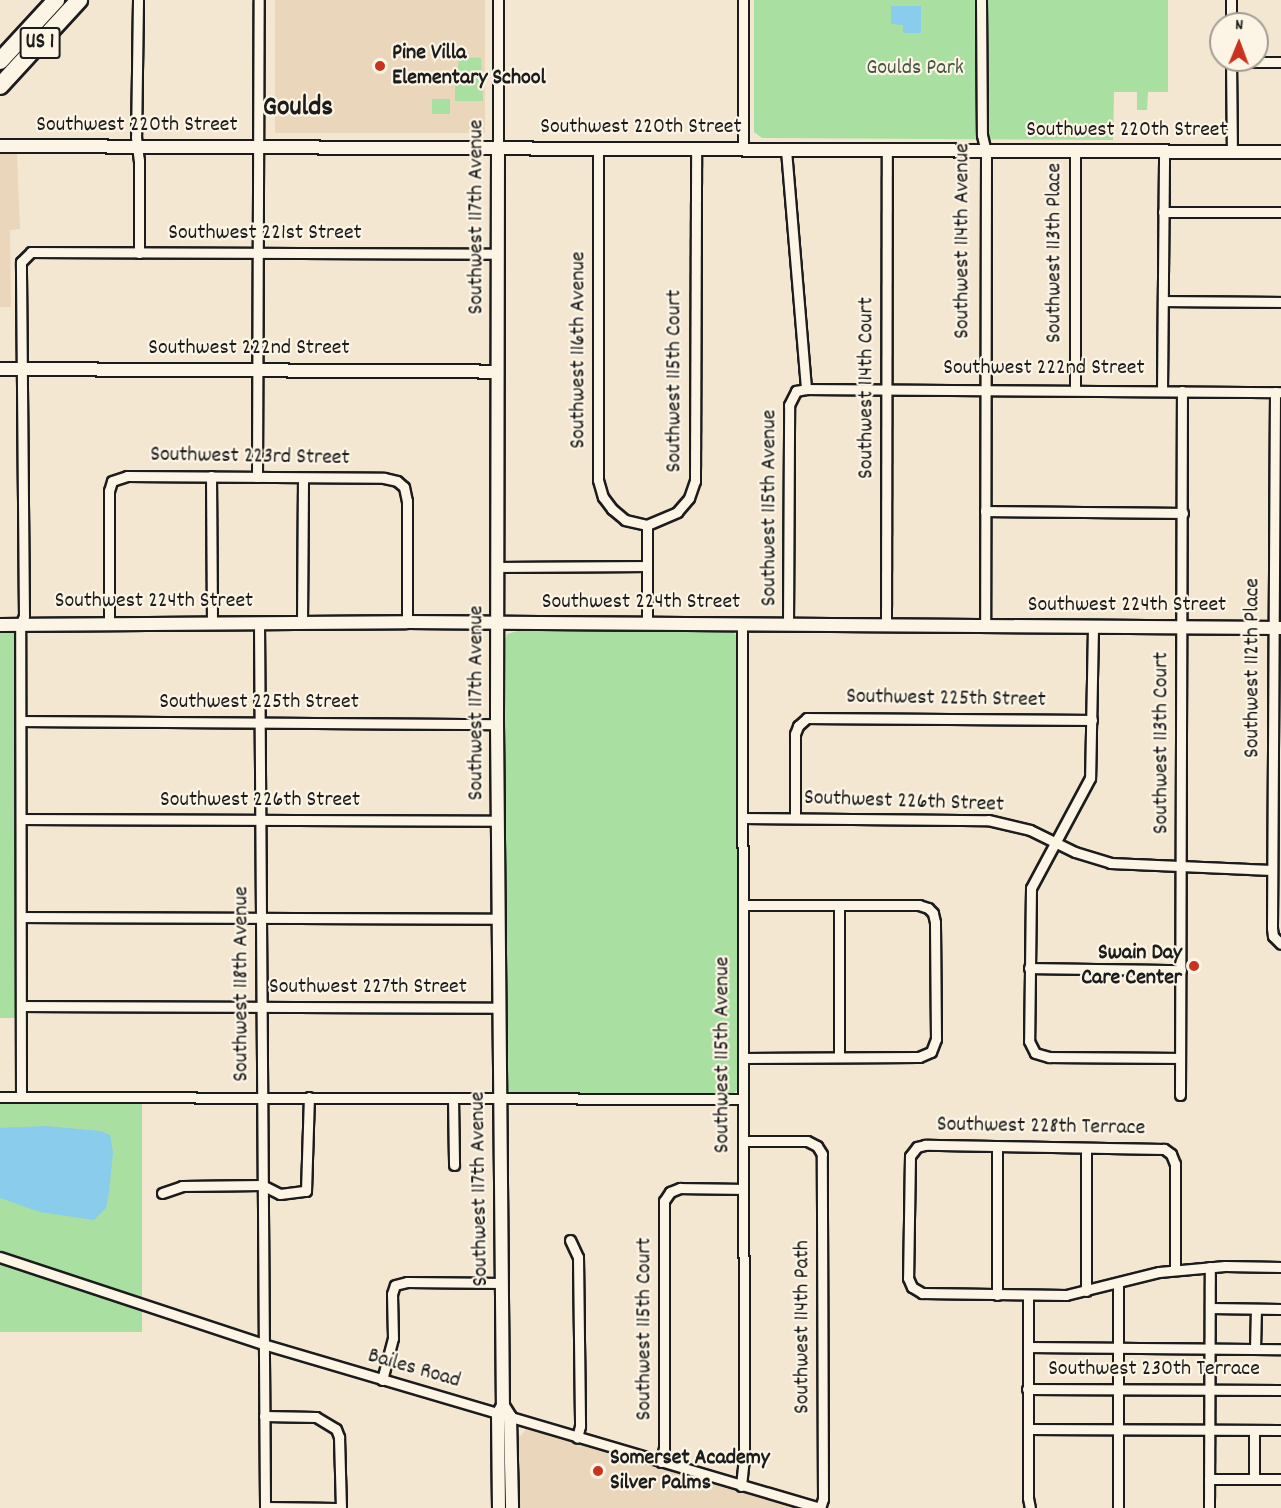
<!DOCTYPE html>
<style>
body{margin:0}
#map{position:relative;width:1281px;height:1508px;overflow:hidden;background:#f4e7d2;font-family:Dekko,sans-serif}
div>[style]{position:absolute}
.built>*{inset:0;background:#ead6bb;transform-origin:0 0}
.green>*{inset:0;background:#a9dfa1;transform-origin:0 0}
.water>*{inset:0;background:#89cceb}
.roads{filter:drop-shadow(2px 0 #1c1c1c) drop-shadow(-2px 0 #1c1c1c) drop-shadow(0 2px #1c1c1c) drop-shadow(0 -2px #1c1c1c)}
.street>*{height:9px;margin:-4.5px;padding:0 4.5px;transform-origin:4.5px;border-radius:4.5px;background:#fcf5e5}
.secondary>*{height:12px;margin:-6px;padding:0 6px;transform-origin:6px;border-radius:6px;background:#fcf5e5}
.highway>*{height:16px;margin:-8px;padding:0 8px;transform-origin:8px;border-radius:8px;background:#fcf5e5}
.dots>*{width:16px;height:16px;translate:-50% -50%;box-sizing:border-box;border:3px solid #fcf5e5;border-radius:50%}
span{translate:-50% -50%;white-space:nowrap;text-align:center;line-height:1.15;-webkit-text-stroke:4.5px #fcf5e5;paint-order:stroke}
.shield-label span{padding:2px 4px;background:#fcf5e5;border:2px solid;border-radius:4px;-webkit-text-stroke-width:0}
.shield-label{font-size:21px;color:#1c1c1c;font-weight:700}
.poi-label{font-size:22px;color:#1c1c1c;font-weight:700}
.left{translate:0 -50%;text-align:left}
.right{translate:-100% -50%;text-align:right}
.park-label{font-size:22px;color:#465644}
.street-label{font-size:22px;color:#1c1c1c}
.district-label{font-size:28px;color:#1c1c1c;font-weight:700}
.north{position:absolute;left:1209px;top:12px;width:60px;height:60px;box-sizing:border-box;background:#fcf5e5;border:2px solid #a29e95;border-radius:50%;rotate:1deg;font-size:16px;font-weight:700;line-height:24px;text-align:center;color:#1c1c1c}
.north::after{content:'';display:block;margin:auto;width:21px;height:27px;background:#c8321e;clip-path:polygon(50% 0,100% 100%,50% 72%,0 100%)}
</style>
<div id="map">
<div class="built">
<i style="left:275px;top:0;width:210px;height:133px"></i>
<i style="clip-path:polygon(0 154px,17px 154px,20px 229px,10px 230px,11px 307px,0 307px)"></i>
<i style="clip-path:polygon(531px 1428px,585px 1443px,802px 1508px,517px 1508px,517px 1442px,519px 1435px,521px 1436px,526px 1429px)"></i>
</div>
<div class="green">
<i style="clip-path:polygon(754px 0,1168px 0,1168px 92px,1148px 92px,1147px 110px,1137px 110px,1137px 92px,1114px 92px,1113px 140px,762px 138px,754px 132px)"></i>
<i style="clip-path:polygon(459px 57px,481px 58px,483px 101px,455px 101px,455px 67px,458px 67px)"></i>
<i style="left:450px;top:99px;width:15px;height:18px;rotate:90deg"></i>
<i style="clip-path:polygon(0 628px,10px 630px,16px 634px,18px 1018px,0 1018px)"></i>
<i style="clip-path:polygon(524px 629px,731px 630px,736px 635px,738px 642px,739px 1085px,738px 1090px,731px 1095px,517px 1095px,510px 1092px,504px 1085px,502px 652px,507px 634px)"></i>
<i style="left:0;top:1099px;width:142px;height:233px"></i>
</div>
<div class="water">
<i style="clip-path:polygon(891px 6px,921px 6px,921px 33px,903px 33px,903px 25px,891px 24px)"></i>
<i style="clip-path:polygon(46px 1126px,100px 1131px,110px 1135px,113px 1152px,109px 1193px,106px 1208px,94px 1220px,40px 1212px,0 1198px,0 1128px)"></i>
</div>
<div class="roads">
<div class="street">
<i style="left:138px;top:0;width:137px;rotate:90.8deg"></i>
<i style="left:136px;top:137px;width:23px;rotate:83deg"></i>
<i style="left:139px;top:160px;width:93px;rotate:90deg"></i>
<i style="left:743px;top:0;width:150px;rotate:90deg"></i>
<i style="left:981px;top:0;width:135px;rotate:89.6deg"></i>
<i style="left:982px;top:135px;width:17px;rotate:77deg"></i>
<i style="left:986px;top:152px;width:474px;rotate:90.1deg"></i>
<i style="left:1231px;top:24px;width:24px;rotate:-90deg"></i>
<i style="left:1231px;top:60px;width:92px;rotate:89.4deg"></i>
<i style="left:1231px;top:62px;width:50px"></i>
<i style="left:498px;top:148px;width:148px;rotate:-90deg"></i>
<i style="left:598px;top:149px;width:331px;rotate:90deg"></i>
<i style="left:598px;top:480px;width:18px;rotate:74deg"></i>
<i style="left:603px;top:497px;width:15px;rotate:53deg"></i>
<i style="left:612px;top:509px;width:17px;rotate:40deg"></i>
<i style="left:625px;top:520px;width:23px;rotate:13deg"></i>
<i style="left:647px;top:525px;width:33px;rotate:-23deg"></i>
<i style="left:677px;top:512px;width:18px;rotate:-49deg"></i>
<i style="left:689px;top:498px;width:18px;rotate:-71deg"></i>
<i style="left:695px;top:481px;width:332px;rotate:-89.8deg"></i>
<i style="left:786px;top:150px;width:240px;rotate:85.2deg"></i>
<i style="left:1075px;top:152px;width:238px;rotate:90deg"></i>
<i style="left:1163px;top:212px;width:118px"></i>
<i style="left:1163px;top:301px;width:118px;rotate:0.5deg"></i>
<i style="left:1162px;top:391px;width:239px;rotate:-89.5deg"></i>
<i style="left:1275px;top:392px;width:536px;rotate:90.32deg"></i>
<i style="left:1272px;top:928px;width:8px;rotate:83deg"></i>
<i style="left:1273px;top:936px;width:11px;rotate:45deg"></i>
<i style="left:211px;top:476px;width:147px;rotate:89.6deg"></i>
<i style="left:257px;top:477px;width:477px;rotate:-89.8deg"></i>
<i style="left:985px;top:511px;width:198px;rotate:0.6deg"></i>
<i style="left:647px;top:525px;width:98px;rotate:90deg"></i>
<i style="left:499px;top:567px;width:148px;rotate:-0.4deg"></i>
<i style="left:109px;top:623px;width:132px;rotate:-90deg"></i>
<i style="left:109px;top:491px;width:10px;rotate:-73deg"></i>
<i style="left:112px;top:481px;width:16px;rotate:-18deg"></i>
<i style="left:127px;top:476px;width:257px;rotate:0.4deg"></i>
<i style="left:384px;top:478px;width:13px;rotate:13deg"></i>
<i style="left:397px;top:481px;width:9px;rotate:41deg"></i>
<i style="left:404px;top:487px;width:14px;rotate:78deg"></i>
<i style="left:407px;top:501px;width:121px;rotate:90deg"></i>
<i style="left:259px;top:623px;width:885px;rotate:89.61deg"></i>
<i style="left:302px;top:623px;width:145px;rotate:-89.6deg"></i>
<i style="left:788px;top:625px;width:220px;rotate:-89.7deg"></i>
<i style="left:789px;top:405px;width:16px;rotate:-63deg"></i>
<i style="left:796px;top:391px;width:10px;rotate:-11deg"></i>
<i style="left:806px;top:389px;width:475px;rotate:0.4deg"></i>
<i style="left:886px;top:625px;width:474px;rotate:-89.9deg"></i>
<i style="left:1093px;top:627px;width:151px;rotate:91.1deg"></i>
<i style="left:1090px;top:778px;width:125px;rotate:118.2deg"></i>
<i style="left:1031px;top:888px;width:153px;rotate:90.7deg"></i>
<i style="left:1029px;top:1041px;width:13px;rotate:63deg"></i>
<i style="left:1035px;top:1053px;width:15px;rotate:16deg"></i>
<i style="left:1049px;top:1057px;width:131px;rotate:0.4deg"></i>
<i style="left:22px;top:721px;width:475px;rotate:0.4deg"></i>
<i style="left:743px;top:818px;width:245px;rotate:0.5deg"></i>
<i style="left:988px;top:820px;width:43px;rotate:13.4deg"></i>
<i style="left:1030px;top:830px;width:50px;rotate:26.1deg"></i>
<i style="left:1075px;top:852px;width:37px;rotate:17deg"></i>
<i style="left:1110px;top:863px;width:162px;rotate:2.5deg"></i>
<i style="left:795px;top:818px;width:84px;rotate:-90deg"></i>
<i style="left:795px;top:734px;width:9px;rotate:-69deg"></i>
<i style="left:798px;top:726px;width:12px;rotate:-42deg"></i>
<i style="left:807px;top:718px;width:285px;rotate:0.4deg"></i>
<i style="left:22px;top:819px;width:476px;rotate:0.2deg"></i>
<i style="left:22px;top:917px;width:477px;rotate:0.2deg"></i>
<i style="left:1029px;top:968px;width:152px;rotate:0.8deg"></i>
<i style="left:21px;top:1006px;width:478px;rotate:0.2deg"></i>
<i style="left:839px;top:1057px;width:152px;rotate:-90deg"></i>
<i style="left:743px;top:1058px;width:176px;rotate:-0.3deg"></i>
<i style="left:919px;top:1057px;width:13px;rotate:-23deg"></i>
<i style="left:931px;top:1052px;width:14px;rotate:-69deg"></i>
<i style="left:936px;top:1039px;width:117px;rotate:-90.5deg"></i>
<i style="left:935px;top:922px;width:9px;rotate:-103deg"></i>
<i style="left:933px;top:913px;width:7px;rotate:-135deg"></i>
<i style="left:928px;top:908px;width:9px;rotate:-162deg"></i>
<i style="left:919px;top:905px;width:176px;rotate:180deg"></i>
<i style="left:1180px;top:1095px;width:704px;rotate:-89.84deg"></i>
<i style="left:0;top:1097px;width:743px;rotate:0.15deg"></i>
<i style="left:21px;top:1097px;width:472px;rotate:-90.1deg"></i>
<i style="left:20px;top:625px;width:10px;rotate:-66deg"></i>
<i style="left:24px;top:616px;width:354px;rotate:-90.5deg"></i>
<i style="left:21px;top:262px;width:14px;rotate:-45deg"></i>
<i style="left:31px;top:252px;width:467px;rotate:0.2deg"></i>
<i style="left:453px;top:1098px;width:67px;rotate:89.1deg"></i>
<i style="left:997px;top:1146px;width:149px;rotate:90deg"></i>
<i style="left:1086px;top:1148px;width:143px;rotate:90deg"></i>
<i style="left:262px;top:1185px;width:20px;rotate:27deg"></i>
<i style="left:280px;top:1194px;width:26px;rotate:-7deg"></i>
<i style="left:306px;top:1191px;width:94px;rotate:-88.2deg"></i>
<i style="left:162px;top:1193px;width:21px;rotate:-19deg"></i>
<i style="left:182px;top:1186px;width:80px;rotate:-0.7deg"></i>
<i style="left:570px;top:1240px;width:19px;rotate:65deg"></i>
<i style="left:578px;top:1257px;width:169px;rotate:89.3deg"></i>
<i style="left:580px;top:1426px;width:12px;rotate:104deg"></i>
<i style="left:0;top:1257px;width:277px;rotate:18.3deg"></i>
<i style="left:263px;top:1344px;width:581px;rotate:16.41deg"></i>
<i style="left:820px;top:1508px;width:9px;rotate:-72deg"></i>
<i style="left:823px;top:1499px;width:345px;rotate:-90.2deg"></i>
<i style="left:822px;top:1154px;width:9px;rotate:-122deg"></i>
<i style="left:817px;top:1146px;width:11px;rotate:-153deg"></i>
<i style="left:807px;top:1141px;width:64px;rotate:180deg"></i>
<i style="left:1175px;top:1270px;width:106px;rotate:-90deg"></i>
<i style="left:1175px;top:1164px;width:11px;rotate:-112deg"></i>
<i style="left:1171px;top:1154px;width:9px;rotate:-144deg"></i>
<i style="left:1164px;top:1149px;width:239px;rotate:-179deg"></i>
<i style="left:925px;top:1145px;width:8px;rotate:166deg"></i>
<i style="left:917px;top:1147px;width:11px;rotate:128deg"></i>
<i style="left:910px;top:1156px;width:122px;rotate:90.9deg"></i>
<i style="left:908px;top:1278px;width:10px;rotate:66deg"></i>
<i style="left:912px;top:1287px;width:12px;rotate:31deg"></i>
<i style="left:922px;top:1293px;width:144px;rotate:0.8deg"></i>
<i style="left:1066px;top:1295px;width:96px;rotate:-13.9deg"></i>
<i style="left:1159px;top:1272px;width:66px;rotate:-5.2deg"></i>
<i style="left:1225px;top:1266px;width:56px;rotate:1deg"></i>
<i style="left:1118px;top:1283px;width:225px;rotate:90deg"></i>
<i style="left:1028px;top:1296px;width:202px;rotate:90deg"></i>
<i style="left:1028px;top:1498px;width:10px;rotate:79deg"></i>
<i style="left:1210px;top:1308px;width:71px;rotate:0.8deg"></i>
<i style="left:1028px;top:1347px;width:253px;rotate:0.5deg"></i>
<i style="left:1255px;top:1349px;width:40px;rotate:-88.6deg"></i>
<i style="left:382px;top:1380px;width:43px;rotate:-75.3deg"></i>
<i style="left:393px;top:1338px;width:44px;rotate:-91.3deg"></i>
<i style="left:392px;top:1294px;width:9px;rotate:-72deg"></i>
<i style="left:395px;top:1285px;width:12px;rotate:-14deg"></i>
<i style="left:407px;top:1282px;width:95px;rotate:0.6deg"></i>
<i style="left:1027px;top:1389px;width:254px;rotate:0.2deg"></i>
<i style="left:264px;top:1416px;width:52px;rotate:1.1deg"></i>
<i style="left:316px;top:1417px;width:23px;rotate:31deg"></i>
<i style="left:336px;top:1429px;width:9px;rotate:69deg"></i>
<i style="left:339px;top:1437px;width:71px;rotate:88.4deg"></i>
<i style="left:1028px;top:1429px;width:253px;rotate:0.2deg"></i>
<i style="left:661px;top:1462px;width:14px;rotate:-78deg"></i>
<i style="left:664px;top:1448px;width:247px;rotate:-90deg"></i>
<i style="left:664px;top:1201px;width:11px;rotate:-56deg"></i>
<i style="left:670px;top:1192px;width:11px;rotate:-22deg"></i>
<i style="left:680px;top:1188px;width:63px;rotate:0.9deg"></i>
<i style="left:1209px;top:1479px;width:72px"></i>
<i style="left:1254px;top:1479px;width:49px;rotate:-90deg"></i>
<i style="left:741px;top:1486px;width:31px;rotate:-84deg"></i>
<i style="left:744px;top:1455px;width:831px;rotate:-90.14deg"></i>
<i style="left:265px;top:1507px;width:71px;rotate:0.8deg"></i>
<i style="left:1209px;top:1508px;width:241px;rotate:-89.8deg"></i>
</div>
<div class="secondary">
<i style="left:0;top:146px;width:1281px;rotate:0.27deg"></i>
<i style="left:498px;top:148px;width:576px;rotate:90.1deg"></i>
<i style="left:497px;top:724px;width:682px;rotate:89.5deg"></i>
<i style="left:503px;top:1406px;width:9px;rotate:122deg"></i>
<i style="left:498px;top:1414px;width:94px;rotate:89.4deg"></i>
<i style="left:0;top:369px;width:497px;rotate:0.3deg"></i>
<i style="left:0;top:625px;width:407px;rotate:-0.4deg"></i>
<i style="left:407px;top:622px;width:874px;rotate:0.39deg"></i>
<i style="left:503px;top:1406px;width:13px;rotate:58deg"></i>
<i style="left:510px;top:1417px;width:91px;rotate:88.7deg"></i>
</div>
<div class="highway">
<i style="left:0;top:61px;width:83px;rotate:-47.4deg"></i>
<i style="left:0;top:86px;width:117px;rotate:-47.4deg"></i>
</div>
</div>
<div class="dots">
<i style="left:380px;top:66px;background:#c8321e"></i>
<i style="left:1194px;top:966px;background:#c8321e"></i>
<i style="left:598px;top:1471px;background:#c8321e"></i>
</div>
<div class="shield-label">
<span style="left:40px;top:43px">US 1</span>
</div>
<div class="poi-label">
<span class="left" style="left:392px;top:66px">Pine Villa<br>Elementary School</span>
<span class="right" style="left:1182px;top:966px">Swain Day<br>Care Center</span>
<span class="left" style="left:610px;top:1471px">Somerset Academy<br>Silver Palms</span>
</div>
<div class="park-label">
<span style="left:915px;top:69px">Goulds Park</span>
</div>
<div class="street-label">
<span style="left:137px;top:126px">Southwest 220th Street</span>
<span style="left:641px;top:128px">Southwest 220th Street</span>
<span style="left:1127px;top:131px">Southwest 220th Street</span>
<span style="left:477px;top:217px;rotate:-90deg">Southwest 117th Avenue</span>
<span style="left:265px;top:234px">Southwest 221st Street</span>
<span style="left:963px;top:241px;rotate:-90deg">Southwest 114th Avenue</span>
<span style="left:1055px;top:253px;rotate:-90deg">Southwest 113th Place</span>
<span style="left:249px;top:349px">Southwest 222nd Street</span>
<span style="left:579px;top:350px;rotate:-90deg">Southwest 116th Avenue</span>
<span style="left:1044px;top:369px">Southwest 222nd Street</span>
<span style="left:675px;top:381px;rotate:-90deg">Southwest 115th Court</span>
<span style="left:867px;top:388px;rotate:-90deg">Southwest 114th Court</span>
<span style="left:250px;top:457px;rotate:1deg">Southwest 223rd Street</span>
<span style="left:770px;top:508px;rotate:-90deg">Southwest 115th Avenue</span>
<span style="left:154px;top:602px">Southwest 224th Street</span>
<span style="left:641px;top:603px">Southwest 224th Street</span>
<span style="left:1127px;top:606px">Southwest 224th Street</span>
<span style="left:1253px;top:668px;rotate:-90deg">Southwest 112th Place</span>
<span style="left:946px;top:699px;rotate:1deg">Southwest 225th Street</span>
<span style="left:259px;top:703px">Southwest 225th Street</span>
<span style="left:477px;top:703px;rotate:-90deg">Southwest 117th Avenue</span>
<span style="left:1162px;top:743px;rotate:-90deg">Southwest 113th Court</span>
<span style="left:260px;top:801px">Southwest 226th Street</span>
<span style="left:904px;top:802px;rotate:2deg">Southwest 226th Street</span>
<span style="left:242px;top:984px;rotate:-90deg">Southwest 118th Avenue</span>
<span style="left:368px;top:988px">Southwest 227th Street</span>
<span style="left:723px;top:1055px;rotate:-90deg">Southwest 115th Avenue</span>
<span style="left:1041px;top:1127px;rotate:1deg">Southwest 228th Terrace</span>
<span style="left:480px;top:1189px;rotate:-91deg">Southwest 117th Avenue</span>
<span style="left:803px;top:1327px;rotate:-90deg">Southwest 114th Path</span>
<span style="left:645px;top:1329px;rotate:-90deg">Southwest 115th Court</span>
<span style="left:414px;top:1369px;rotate:16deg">Bailes Road</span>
<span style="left:1154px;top:1370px">Southwest 230th Terrace</span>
</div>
<div class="district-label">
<span style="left:298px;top:109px">Goulds</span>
</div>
<div class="north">N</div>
</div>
